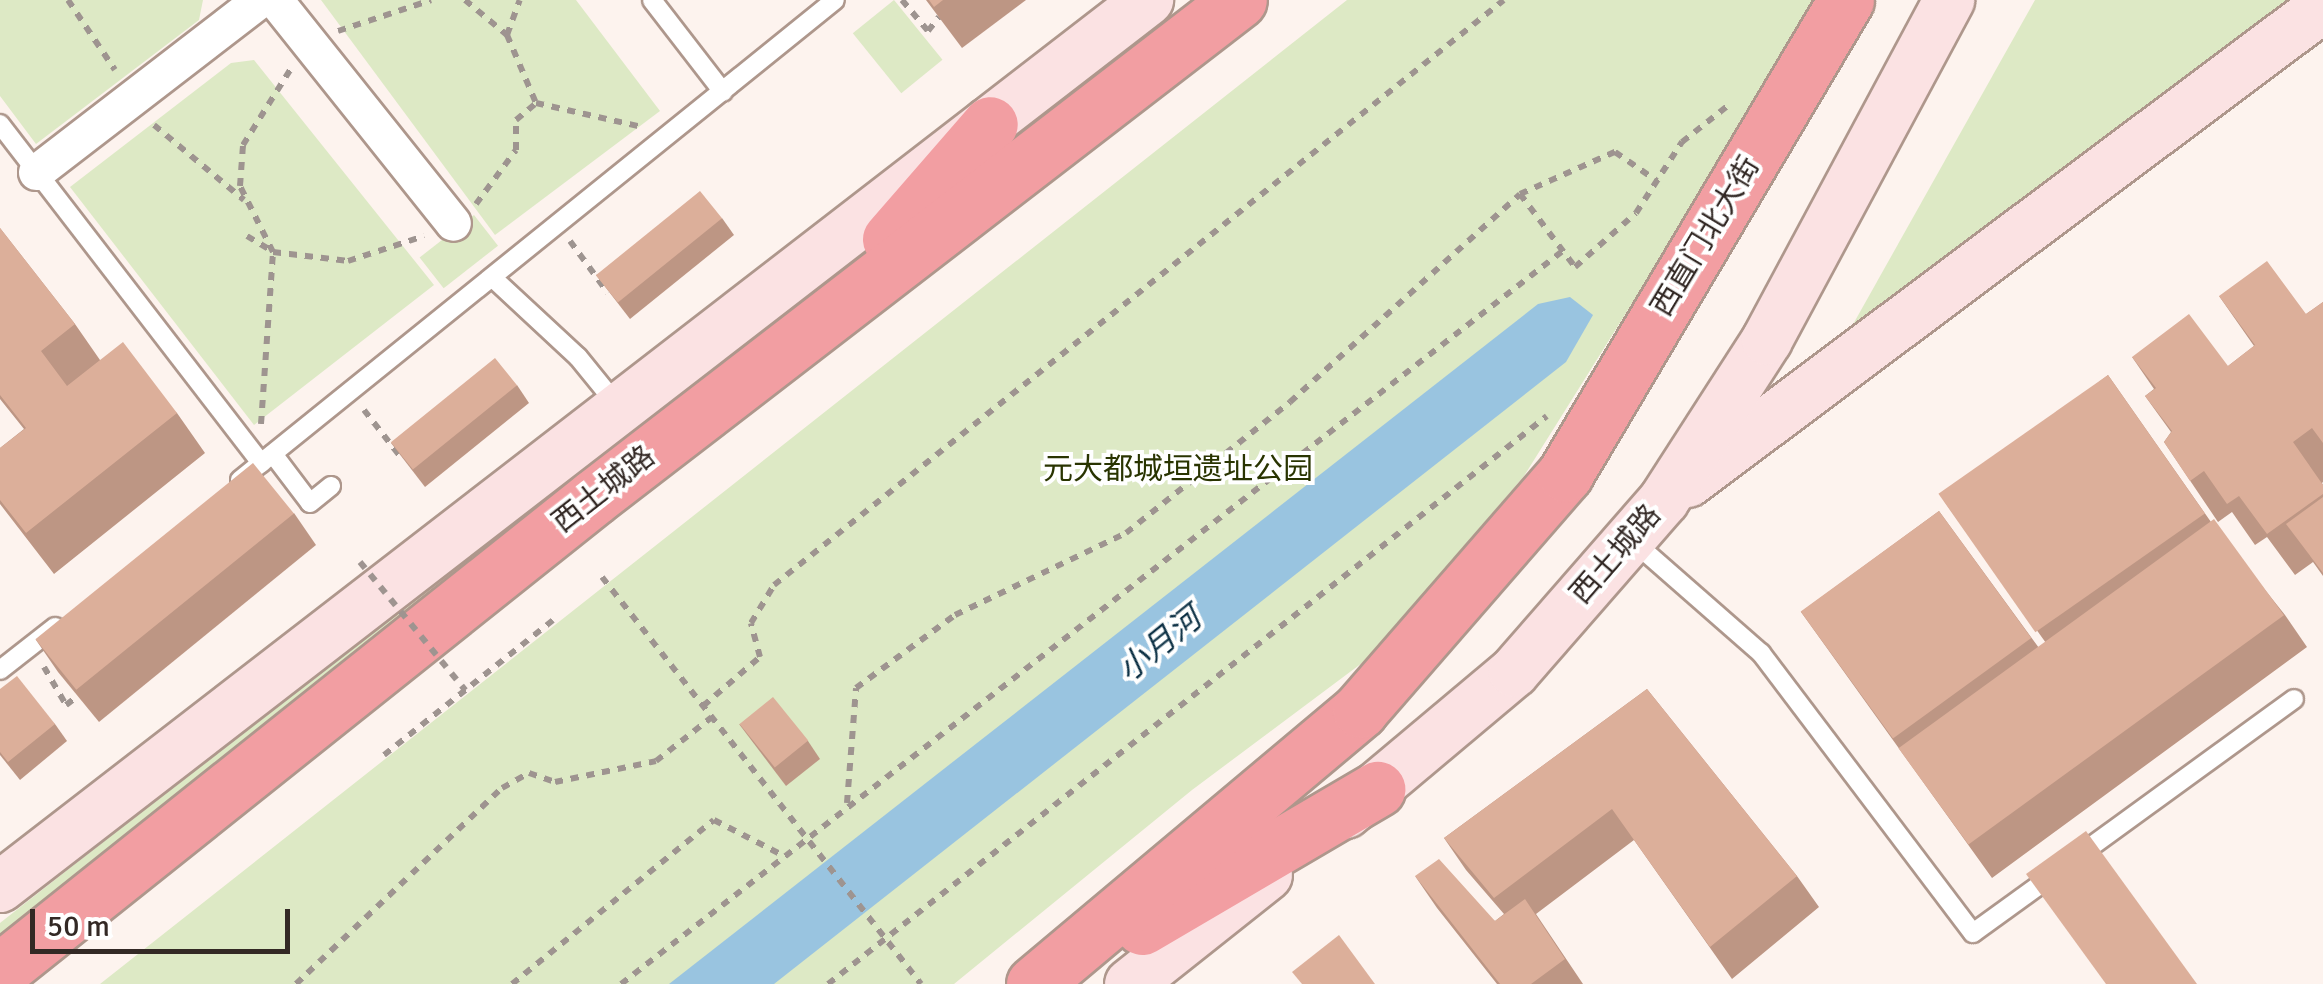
<!DOCTYPE html>
<meta charset="utf-8">
<style>
body{margin:0}
#map{position:relative;width:2323px;height:984px;overflow:hidden;background:#fdf3ee;font-family:Signika,"Noto Sans SC",sans-serif}
div>[style]{position:absolute}
.green>*{inset:0;background:#dde9c5;transform-origin:0 0}
.water>*{inset:0;background:#99c4e0}
.path>*{height:6px;margin-top:-3px;transform-origin:0;background:repeating-linear-gradient(90deg,#9e9490 0 8px,transparent 0 16px)}
.roads{filter:drop-shadow(2px 0 #ae978c) drop-shadow(-2px 0 #ae978c) drop-shadow(0 2px #ae978c) drop-shadow(0 -2px #ae978c)}
.lane>*{height:18px;margin:-9px;padding:0 9px;transform-origin:9px;border-radius:9px;background:#fff}
.street>*{height:35px;margin:-17.5px;padding:0 17.5px;transform-origin:17.5px;border-radius:17.5px;background:#fff}
.secondary>*{height:50px;margin:-25px;padding:0 25px;transform-origin:25px;border-radius:25px;background:#fbe2e3}
.highway>*{height:55px;margin:-27.5px;padding:0 27.5px;transform-origin:27.5px;border-radius:27.5px;background:#f29ea2}
.path-bridge>*{height:6px;margin-top:-3px;transform-origin:0;background:repeating-linear-gradient(90deg,#9e9490 0 8px,transparent 0 16px)}
.wall>*{inset:0;background:#bd9684}
.building>*{inset:0;background:#dcaf9a;transform-origin:0 0}
span{translate:-50% -50%;white-space:nowrap;text-align:center;line-height:1.15;-webkit-text-stroke:8px #fff;paint-order:stroke}
.street-label{font-size:30px;color:#332925}
.park-label{font-size:30px;color:#293401}
.water-label{font-size:32px;color:#0c3044;font-style:italic}
.scale{position:absolute;left:30px;top:909px;width:260px;height:45px;box-sizing:border-box;border:5px solid #332925;border-top:0;padding-left:12px;font-size:30px;line-height:35px;white-space:nowrap;color:#332925;-webkit-text-stroke:8px #fff;paint-order:stroke}
</style>
<div id="map">
<div class="green">
<i style="clip-path:polygon(0 0,203px 0,199px 20px,36px 144px,0 96px)"></i>
<i style="clip-path:polygon(321px 0,576px 0,660px 111px,495px 235px)"></i>
<i style="left:894px;top:0;width:77px;height:53px;rotate:51deg"></i>
<i style="clip-path:polygon(1347px 0,1822px 0,1524px 476px,1370px 657px,1192px 790px,954px 984px,100px 984px)"></i>
<i style="clip-path:polygon(2035px 0,2291px 0,1842px 344px)"></i>
<i style="clip-path:polygon(254px 60px,434px 285px,254px 425px,70px 187px,231px 63px)"></i>
<i style="left:474px;top:215px;width:39px;height:69px;rotate:52deg"></i>
<i style="clip-path:polygon(731px 348px,728px 362px,0 940px,0 923px)"></i>
</div>
<div class="water">
<i style="clip-path:polygon(1570px 297px,1593px 315px,1566px 362px,774px 984px,669px 984px,1538px 304px)"></i>
</div>
<div class="path">
<i style="left:68px;top:0;width:84px;rotate:56.1deg"></i>
<i style="left:465px;top:0;width:55px;rotate:39.8deg"></i>
<i style="left:507px;top:35px;width:74px;rotate:66.9deg"></i>
<i style="left:536px;top:103px;width:105px;rotate:12.7deg"></i>
<i style="left:902px;top:0;width:40px;rotate:50deg"></i>
<i style="left:928px;top:31px;width:18px;rotate:-52deg"></i>
<i style="left:338px;top:31px;width:98px;rotate:-18.4deg"></i>
<i style="left:507px;top:35px;width:37px;rotate:-70deg"></i>
<i style="left:154px;top:125px;width:117px;rotate:39.8deg"></i>
<i style="left:1520px;top:194px;width:91px;rotate:53deg"></i>
<i style="left:1575px;top:267px;width:81px;rotate:-41.5deg"></i>
<i style="left:1636px;top:213px;width:85px;rotate:-57.1deg"></i>
<i style="left:1682px;top:142px;width:61px;rotate:-38.4deg"></i>
<i style="left:476px;top:204px;width:67px;rotate:-53.5deg"></i>
<i style="left:516px;top:150px;width:30px;rotate:-90deg"></i>
<i style="left:516px;top:120px;width:26px;rotate:-40deg"></i>
<i style="left:247px;top:236px;width:29px;rotate:31deg"></i>
<i style="left:570px;top:241px;width:64px;rotate:53.8deg"></i>
<i style="left:273px;top:252px;width:74px;rotate:-116.6deg"></i>
<i style="left:240px;top:186px;width:41px;rotate:-85.8deg"></i>
<i style="left:243px;top:145px;width:89px;rotate:-57.9deg"></i>
<i style="left:364px;top:410px;width:63px;rotate:52deg"></i>
<i style="left:261px;top:424px;width:172px;rotate:-86deg"></i>
<i style="left:273px;top:252px;width:76px;rotate:6.8deg"></i>
<i style="left:348px;top:261px;width:80px;rotate:-18.2deg"></i>
<i style="left:602px;top:577px;width:517px;rotate:51.91deg"></i>
<i style="left:44px;top:667px;width:44px;rotate:59.9deg"></i>
<i style="left:66px;top:705px;width:15px;rotate:-37deg"></i>
<i style="left:703px;top:706px;width:75px;rotate:-40.7deg"></i>
<i style="left:760px;top:657px;width:35px;rotate:-105deg"></i>
<i style="left:751px;top:623px;width:44px;rotate:-58.8deg"></i>
<i style="left:774px;top:585px;width:935px;rotate:-38.71deg"></i>
<i style="left:384px;top:755px;width:216px;rotate:-38.6deg"></i>
<i style="left:847px;top:803px;width:115px;rotate:-85.5deg"></i>
<i style="left:856px;top:688px;width:123px;rotate:-36.4deg"></i>
<i style="left:955px;top:615px;width:190px;rotate:-25.6deg"></i>
<i style="left:1126px;top:533px;width:210px;rotate:-38.6deg"></i>
<i style="left:1290px;top:402px;width:310px;rotate:-42.1deg"></i>
<i style="left:1520px;top:194px;width:104px;rotate:-23.9deg"></i>
<i style="left:1615px;top:152px;width:51px;rotate:34.6deg"></i>
<i style="left:296px;top:984px;width:284px;rotate:-43.6deg"></i>
<i style="left:502px;top:788px;width:31px;rotate:-29deg"></i>
<i style="left:529px;top:773px;width:28px;rotate:19deg"></i>
<i style="left:555px;top:782px;width:103px;rotate:-11.7deg"></i>
<i style="left:656px;top:761px;width:71px;rotate:-38.2deg"></i>
<i style="left:512px;top:984px;width:260px;rotate:-39.1deg"></i>
<i style="left:714px;top:820px;width:76px;rotate:27.2deg"></i>
<i style="left:621px;top:984px;width:1195px;rotate:-37.9deg"></i>
<i style="left:828px;top:984px;width:916px;rotate:-38.31deg"></i>
</div>
<div class="roads">
<div class="lane">
<i style="left:652px;top:0;width:116px;rotate:52.3deg"></i>
<i style="left:0;top:124px;width:428px;rotate:52.4deg"></i>
<i style="left:495px;top:280px;width:113px;rotate:42.9deg"></i>
<i style="left:578px;top:357px;width:62px;rotate:50.9deg"></i>
<i style="left:273px;top:454px;width:61px;rotate:52.9deg"></i>
<i style="left:310px;top:503px;width:27px;rotate:-39deg"></i>
<i style="left:240px;top:480px;width:764px;rotate:-38.89deg"></i>
<i style="left:1634px;top:542px;width:169px;rotate:41.2deg"></i>
<i style="left:1761px;top:653px;width:351px;rotate:52.9deg"></i>
<i style="left:1973px;top:933px;width:99px;rotate:-35.9deg"></i>
<i style="left:0;top:670px;width:70px;rotate:-38deg"></i>
<i style="left:2078px;top:856px;width:267px;rotate:-36deg"></i>
</div>
<div class="street">
<i style="left:275px;top:0;width:285px;rotate:51.4deg"></i>
<i style="left:36px;top:172px;width:282px;rotate:-37.6deg"></i>
</div>
<div class="secondary">
<i style="left:1688px;top:482px;width:793px;rotate:-36.8deg"></i>
<i style="left:1346px;top:813px;width:219px;rotate:-40deg"></i>
<i style="left:1514px;top:672px;width:228px;rotate:-48.9deg"></i>
<i style="left:1664px;top:500px;width:190px;rotate:-57.2deg"></i>
<i style="left:1767px;top:340px;width:386px;rotate:-61.8deg"></i>
<i style="left:0;top:887px;width:1451px;rotate:-37.69deg"></i>
<i style="left:1130px;top:984px;width:175px;rotate:-38.5deg"></i>
</div>
<div class="highway">
<i style="left:890px;top:239px;width:152px;rotate:-49deg"></i>
<i style="left:1142px;top:927px;width:273px;rotate:-30.4deg"></i>
<i style="left:0;top:971px;width:760px;rotate:-38.59deg"></i>
<i style="left:594px;top:497px;width:814px;rotate:-37.62deg"></i>
<i style="left:1034px;top:984px;width:426px;rotate:-40deg"></i>
<i style="left:1360px;top:710px;width:313px;rotate:-49deg"></i>
<i style="left:1565px;top:474px;width:551px;rotate:-59.34deg"></i>
</div>
</div>
<div class="path-bridge">
<i style="left:360px;top:562px;width:166px;rotate:50.6deg"></i>
</div>
<div class="wall">
<i style="clip-path:polygon(926px 0,1026px 0,962px 48px)"></i>
<i style="clip-path:polygon(722px 218px,734px 235px,630px 319px,596px 275px)"></i>
<i style="clip-path:polygon(0 228px,75px 324px,100px 360px,177px 413px,205px 453px,54px 574px,0 504px,0 448px,24px 429px,0 399px)"></i>
<i style="clip-path:polygon(2219px 296px,2306px 314px,2323px 302px,2323px 482px,2322px 483px,2323px 485px,2323px 576px,2313px 562px,2295px 575px,2267px 537px,2255px 545px,2232px 512px,2218px 522px,2164px 442px,2171px 432px,2145px 396px,2154px 389px,2132px 357px,2228px 366px,2254px 346px)"></i>
<i style="clip-path:polygon(2108px 375px,2211px 522px,2285px 615px,2307px 647px,1992px 878px,1801px 612px,1939px 511px,2039px 648px,2046px 643px,1944px 501px)"></i>
<i style="clip-path:polygon(517px 385px,529px 403px,425px 487px,391px 443px)"></i>
<i style="clip-path:polygon(294px 513px,316px 545px,99px 722px,58px 672px,36px 640px)"></i>
<i style="clip-path:polygon(0 689px,55px 724px,67px 741px,20px 780px,0 755px)"></i>
<i style="clip-path:polygon(1647px 689px,1797px 876px,1819px 907px,1732px 979px,1634px 840px,1536px 914px,1583px 984px,1497px 984px,1437px 908px,1415px 876px,1495px 921px,1504px 914px,1466px 870px,1444px 838px)"></i>
<i style="clip-path:polygon(739px 724px,808px 741px,820px 759px,786px 786px)"></i>
</div>
<div class="building">
<i style="clip-path:polygon(929px 0,943px 0,934px 7px)"></i>
<i style="left:700px;top:191px;width:35px;height:134px;rotate:51deg"></i>
<i style="clip-path:polygon(0 228px,75px 324px,41px 351px,67px 386px,123px 342px,177px 413px,26px 533px,0 500px,0 448px,26px 428px,0 395px)"></i>
<i style="clip-path:polygon(2267px 261px,2306px 314px,2323px 302px,2323px 443px,2312px 428px,2293px 442px,2323px 485px,2323px 494px,2267px 534px,2239px 496px,2227px 504px,2204px 471px,2190px 481px,2164px 442px,2172px 431px,2145px 396px,2156px 388px,2132px 357px,2189px 314px,2228px 366px,2255px 345px,2219px 296px)"></i>
<i style="left:495px;top:358px;width:35px;height:134px;rotate:51deg"></i>
<i style="left:2108px;top:375px;width:169px;height:207px;rotate:55deg"></i>
<i style="left:253px;top:463px;width:65px;height:280px;rotate:51deg"></i>
<i style="clip-path:polygon(2323px 497px,2323px 573px,2286px 524px)"></i>
<i style="left:1939px;top:511px;width:157px;height:171px;rotate:54deg"></i>
<i style="left:2214px;top:519px;width:119px;height:390px;rotate:54deg"></i>
<i style="clip-path:polygon(17px 676px,55px 724px,8px 762px,0 752px,0 689px)"></i>
<i style="clip-path:polygon(1647px 689px,1797px 876px,1710px 947px,1612px 809px,1494px 898px,1444px 838px)"></i>
<i style="left:773px;top:697px;width:56px;height:43px;rotate:51deg"></i>
<i style="clip-path:polygon(2086px 831px,2197px 984px,2106px 984px,2026px 874px)"></i>
<i style="clip-path:polygon(1439px 859px,1495px 921px,1525px 899px,1565px 959px,1531px 984px,1500px 984px,1415px 876px)"></i>
<i style="clip-path:polygon(1339px 935px,1375px 984px,1302px 984px,1292px 972px)"></i>
</div>
<div class="street-label">
<span style="left:1706px;top:237px;rotate:-59deg">西直门北大街</span>
<span style="left:604px;top:490px;rotate:-38deg">西土城路</span>
<span style="left:1616px;top:555px;rotate:-49deg">西土城路</span>
</div>
<div class="park-label">
<span style="left:1178px;top:470px">元大都城垣遗址公园</span>
</div>
<div class="water-label">
<span style="left:1160px;top:645px;rotate:-39deg">小月河</span>
</div>
<div class="scale">50 m</div>
</div>
